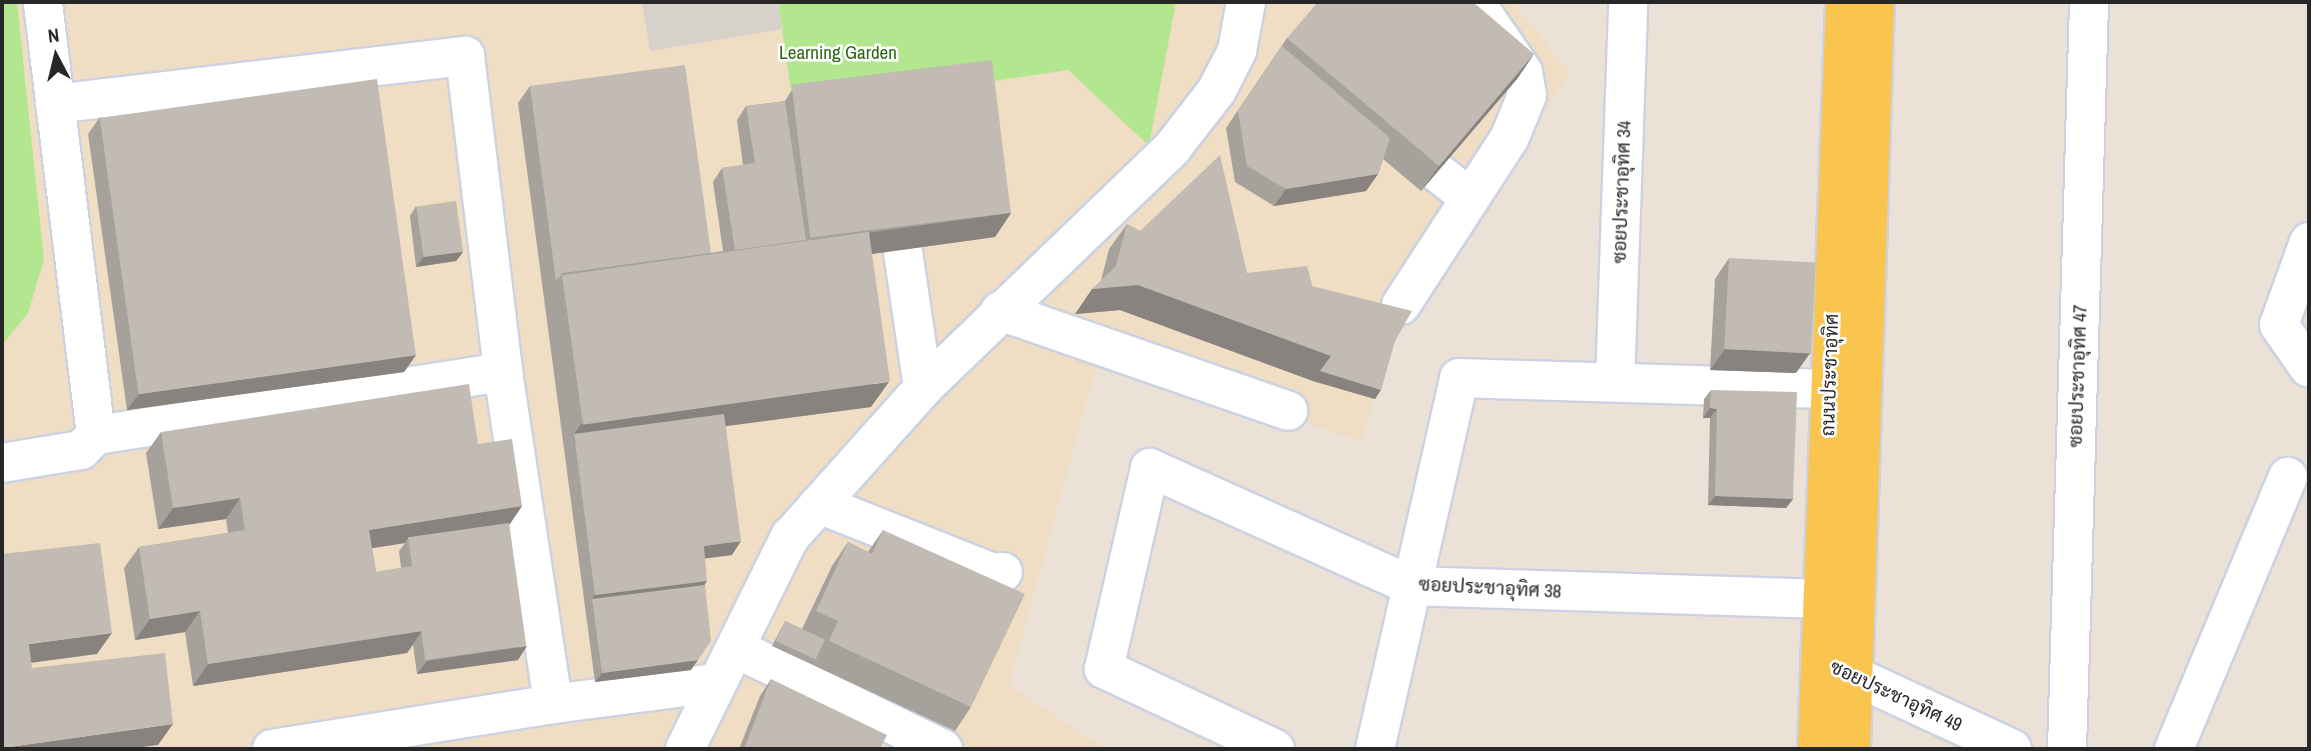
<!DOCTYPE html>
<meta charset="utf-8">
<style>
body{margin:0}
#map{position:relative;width:2311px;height:751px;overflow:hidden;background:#ebe1d7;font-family:"Archivo Narrow",Sarabun,sans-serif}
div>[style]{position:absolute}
.education>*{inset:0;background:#efdec4}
.green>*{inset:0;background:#b3e78f}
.plaza>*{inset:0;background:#d6d1ca}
.roads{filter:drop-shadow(2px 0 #ccd2e2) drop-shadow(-2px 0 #ccd2e2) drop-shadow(0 2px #ccd2e2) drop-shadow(0 -2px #ccd2e2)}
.minor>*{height:38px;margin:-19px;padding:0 19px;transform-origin:19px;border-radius:19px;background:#fff}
.major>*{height:38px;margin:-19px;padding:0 19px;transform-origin:19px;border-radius:19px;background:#fac54e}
.wall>*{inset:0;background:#a7a19b}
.shaded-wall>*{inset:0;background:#88837e}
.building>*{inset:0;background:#c2bbb4;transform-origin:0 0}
span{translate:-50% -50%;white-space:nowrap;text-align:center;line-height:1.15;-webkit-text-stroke:5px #fff;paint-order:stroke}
.park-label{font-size:19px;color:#2c6714}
.street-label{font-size:19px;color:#272727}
.frame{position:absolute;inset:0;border:4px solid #272727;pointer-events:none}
.north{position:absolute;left:21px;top:21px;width:70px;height:70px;-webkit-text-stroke:5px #fff;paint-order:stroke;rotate:353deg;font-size:19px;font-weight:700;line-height:28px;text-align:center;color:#272727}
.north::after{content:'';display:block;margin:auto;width:24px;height:32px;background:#272727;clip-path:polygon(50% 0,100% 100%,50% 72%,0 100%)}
</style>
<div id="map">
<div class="education">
<i style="clip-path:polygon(2px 2px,1513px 2px,1570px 73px,1388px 351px,1361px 441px,1099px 355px,1009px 686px,1106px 749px,2px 749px)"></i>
</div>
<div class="green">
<i style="clip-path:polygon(2px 2px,17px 2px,44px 260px,28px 313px,2px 345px)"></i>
<i style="clip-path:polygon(778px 2px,1176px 2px,1149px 146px,1068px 70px,794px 111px)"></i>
</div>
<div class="plaza">
<i style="clip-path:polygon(642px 2px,778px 2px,783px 29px,650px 51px)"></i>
</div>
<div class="roads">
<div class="minor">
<i style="left:55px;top:104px;width:413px;rotate:-6.7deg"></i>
<i style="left:465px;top:56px;width:318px;rotate:83.1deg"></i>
<i style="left:503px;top:372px;width:336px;rotate:81.4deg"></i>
<i style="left:1437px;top:172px;width:42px;rotate:38.2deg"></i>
<i style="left:2309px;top:242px;width:88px;rotate:109.9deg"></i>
<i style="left:2279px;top:325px;width:52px;rotate:55.1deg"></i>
<i style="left:903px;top:252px;width:137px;rotate:81.6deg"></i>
<i style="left:1401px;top:305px;width:200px;rotate:-57deg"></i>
<i style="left:1510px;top:137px;width:45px;rotate:-68deg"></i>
<i style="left:1527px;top:95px;width:23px;rotate:-100deg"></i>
<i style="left:1523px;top:72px;width:85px;rotate:-124.4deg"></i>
<i style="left:1000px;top:311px;width:305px;rotate:19.1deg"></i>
<i style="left:1615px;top:382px;width:380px;rotate:-88deg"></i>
<i style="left:96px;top:435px;width:412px;rotate:-8.8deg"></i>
<i style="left:2px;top:463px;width:80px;rotate:-9.3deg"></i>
<i style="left:81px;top:450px;width:21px;rotate:-45deg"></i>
<i style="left:96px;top:435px;width:436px;rotate:-97deg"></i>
<i style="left:819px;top:504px;width:187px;rotate:21.6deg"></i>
<i style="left:993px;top:573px;width:10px;rotate:-6deg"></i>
<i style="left:737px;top:649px;width:229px;rotate:25.9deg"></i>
<i style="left:1824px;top:662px;width:207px;rotate:24.8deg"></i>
<i style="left:272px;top:749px;width:285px;rotate:-9.1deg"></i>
<i style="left:553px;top:704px;width:163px;rotate:-7.4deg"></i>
<i style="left:685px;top:749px;width:237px;rotate:-63.7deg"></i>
<i style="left:790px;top:537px;width:200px;rotate:-48.2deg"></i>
<i style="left:923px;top:388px;width:347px;rotate:-43.9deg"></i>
<i style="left:1173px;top:147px;width:72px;rotate:-52.3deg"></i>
<i style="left:1217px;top:90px;width:44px;rotate:-62.9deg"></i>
<i style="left:1237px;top:51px;width:50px;rotate:-79.6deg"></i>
<i style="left:1275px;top:749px;width:189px;rotate:-154.9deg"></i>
<i style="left:1104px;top:669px;width:206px;rotate:-77.1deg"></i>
<i style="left:1150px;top:468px;width:288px;rotate:24.2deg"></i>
<i style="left:1413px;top:586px;width:441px;rotate:1.8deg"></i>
<i style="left:1375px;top:749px;width:380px;rotate:-77.2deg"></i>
<i style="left:1459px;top:378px;width:401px;rotate:1.7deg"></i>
<i style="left:2067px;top:749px;width:747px;rotate:-88.31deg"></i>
<i style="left:2174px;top:749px;width:295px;rotate:-67.3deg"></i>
</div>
<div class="major">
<i style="left:1817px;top:749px;width:748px;rotate:-87.85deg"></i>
<i style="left:1851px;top:749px;width:747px;rotate:-88.16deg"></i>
</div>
</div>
<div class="wall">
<i style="clip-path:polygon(1287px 38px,1534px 54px,1517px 79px,1421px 191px,1383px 159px,1378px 174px,1366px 191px,1274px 206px,1235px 182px,1226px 128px)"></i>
<i style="clip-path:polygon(530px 86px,711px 253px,723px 251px,713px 182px,722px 168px,743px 165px,737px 120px,746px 106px,785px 101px,792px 90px,1011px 213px,995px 237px,872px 254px,871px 407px,726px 426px,732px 555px,705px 558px,705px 585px,691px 670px,595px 682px,518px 103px)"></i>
<i style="clip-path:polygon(100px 117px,416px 355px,404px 372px,127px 410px,88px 134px)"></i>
<i style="clip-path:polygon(416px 206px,463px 252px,456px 261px,416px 267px,410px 216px)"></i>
<i style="clip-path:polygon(1127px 224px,1140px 231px,1247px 273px,1312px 286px,1395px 341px,1375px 399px,1313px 381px,1120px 310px,1075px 314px,1101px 281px,1109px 249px)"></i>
<i style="clip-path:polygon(1729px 258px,1796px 373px,1710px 370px,1715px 279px)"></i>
<i style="clip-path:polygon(1711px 390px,1793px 499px,1786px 508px,1708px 505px,1710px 418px,1703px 418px,1704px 399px)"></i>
<i style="clip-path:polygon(evenodd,161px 432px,478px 444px,522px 506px,509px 524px,518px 660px,417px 674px,413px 645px,407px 653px,193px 686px,185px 632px,135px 640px,124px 568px,139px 547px,228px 533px,226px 519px,158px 529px,146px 453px,161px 432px,405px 543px,399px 551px,401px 568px,376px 572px,372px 548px,405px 543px)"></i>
<i style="clip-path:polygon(883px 530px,971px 707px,955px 731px,772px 646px,785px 621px,802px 629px,832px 566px,848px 542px,868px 552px)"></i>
<i style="clip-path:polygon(771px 679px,880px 749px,739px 749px,760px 696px)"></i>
</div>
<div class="shaded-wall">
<i style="clip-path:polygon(1534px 54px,1517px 79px,1421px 191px,1439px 166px)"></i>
<i style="clip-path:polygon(1378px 174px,1366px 191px,1274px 206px,1286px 189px)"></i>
<i style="clip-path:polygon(1011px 213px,995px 237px,727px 274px,815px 240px)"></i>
<i style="clip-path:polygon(463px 252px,456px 261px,416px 267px,423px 257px)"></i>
<i style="clip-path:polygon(1138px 285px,1331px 356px,1381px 390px,1375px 399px,1313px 381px,1120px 310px,1075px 314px,1092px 289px)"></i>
<i style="clip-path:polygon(1725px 349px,1811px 352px,1796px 373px,1710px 370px)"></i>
<i style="clip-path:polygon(416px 355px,404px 372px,127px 410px,139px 394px)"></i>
<i style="clip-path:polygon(889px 382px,871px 407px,575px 446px,574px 434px,564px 448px,582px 423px)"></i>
<i style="clip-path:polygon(1710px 408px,1717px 409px,1710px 418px,1703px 418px)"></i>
<i style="clip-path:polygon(1715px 496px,1793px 499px,1786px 508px,1708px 505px)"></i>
<i style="clip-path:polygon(240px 498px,226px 519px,158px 529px,173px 508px)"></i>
<i style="clip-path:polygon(522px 506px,508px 527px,408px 538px,405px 543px,354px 551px,369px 530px)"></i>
<i style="clip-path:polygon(741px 541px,732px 555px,694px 560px,704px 546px)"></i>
<i style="clip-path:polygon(707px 581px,698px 595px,592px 599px,595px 595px)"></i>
<i style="clip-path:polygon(200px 611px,185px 632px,135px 640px,150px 619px)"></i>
<i style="clip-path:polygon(422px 631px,407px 653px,193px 686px,208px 664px)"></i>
<i style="clip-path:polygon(112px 633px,97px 654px,15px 665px,29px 644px)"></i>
<i style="clip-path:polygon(527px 646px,518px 660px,417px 674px,427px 661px)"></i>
<i style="clip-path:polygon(698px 660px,691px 670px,595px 682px,602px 673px)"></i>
<i style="clip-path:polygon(173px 724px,158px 745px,127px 749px,2px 749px,2px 748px)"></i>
</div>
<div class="building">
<i style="clip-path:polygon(1318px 2px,1473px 2px,1534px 54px,1439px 166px,1287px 38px)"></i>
<i style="clip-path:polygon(1282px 46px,1390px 138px,1378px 174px,1286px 189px,1247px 166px,1238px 111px)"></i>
<i style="left:992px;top:60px;width:154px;height:202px;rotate:83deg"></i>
<i style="clip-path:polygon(685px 65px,711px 253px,562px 273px,556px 281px,530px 86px)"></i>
<i style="left:377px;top:79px;width:279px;height:280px;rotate:82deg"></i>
<i style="clip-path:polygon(785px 101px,806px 240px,735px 250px,722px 168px,755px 163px,746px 106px)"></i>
<i style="clip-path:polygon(1220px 155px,1247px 273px,1307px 266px,1331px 356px,1138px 285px,1092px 289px,1116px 266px,1127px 224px,1140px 231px)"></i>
<i style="left:456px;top:201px;width:51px;height:40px;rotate:82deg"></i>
<i style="left:869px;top:232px;width:151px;height:310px;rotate:82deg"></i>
<i style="left:1729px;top:258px;width:87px;height:91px;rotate:3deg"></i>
<i style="clip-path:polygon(1312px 286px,1412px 311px,1395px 341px,1381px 390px,1320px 371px,1331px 356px)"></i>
<i style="clip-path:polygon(469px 384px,478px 444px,512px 439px,522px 506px,369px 530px,376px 572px,412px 566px,422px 631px,208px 664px,200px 611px,150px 619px,139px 547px,245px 530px,240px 498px,173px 508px,161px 432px)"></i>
<i style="clip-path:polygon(1711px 390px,1797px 392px,1793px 499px,1715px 496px,1717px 409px,1710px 408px)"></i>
<i style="clip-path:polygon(724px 414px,741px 541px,704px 546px,707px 581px,595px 595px,574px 434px)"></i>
<i style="left:509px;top:523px;width:124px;height:102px;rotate:82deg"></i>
<i style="clip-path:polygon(883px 530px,1025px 594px,971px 707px,829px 641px,838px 621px,816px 611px,848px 542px,872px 554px)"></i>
<i style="clip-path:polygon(100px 543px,112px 633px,29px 644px,32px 668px,165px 653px,173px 724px,2px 748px,2px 554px)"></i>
<i style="clip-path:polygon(705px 585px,711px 641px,698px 660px,602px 673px,592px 599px)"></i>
<i style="left:785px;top:621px;width:44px;height:22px;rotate:25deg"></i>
<i style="clip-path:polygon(771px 679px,887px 735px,880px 749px,744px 749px)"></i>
</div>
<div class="park-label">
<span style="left:838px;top:53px">Learning Garden</span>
</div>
<div class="street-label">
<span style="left:1622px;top:192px;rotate:-88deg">ซอยประชาอุทิศ 34</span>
<span style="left:1830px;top:375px;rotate:-88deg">ถนนประชาอุทิศ</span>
<span style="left:2078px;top:376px;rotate:-88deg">ซอยประชาอุทิศ 47</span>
<span style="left:1490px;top:588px;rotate:3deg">ซอยประชาอุทิศ 38</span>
<span style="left:1896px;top:696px;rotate:25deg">ซอยประชาอุทิศ 49</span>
</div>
<div class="frame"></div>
<div class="north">N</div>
</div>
